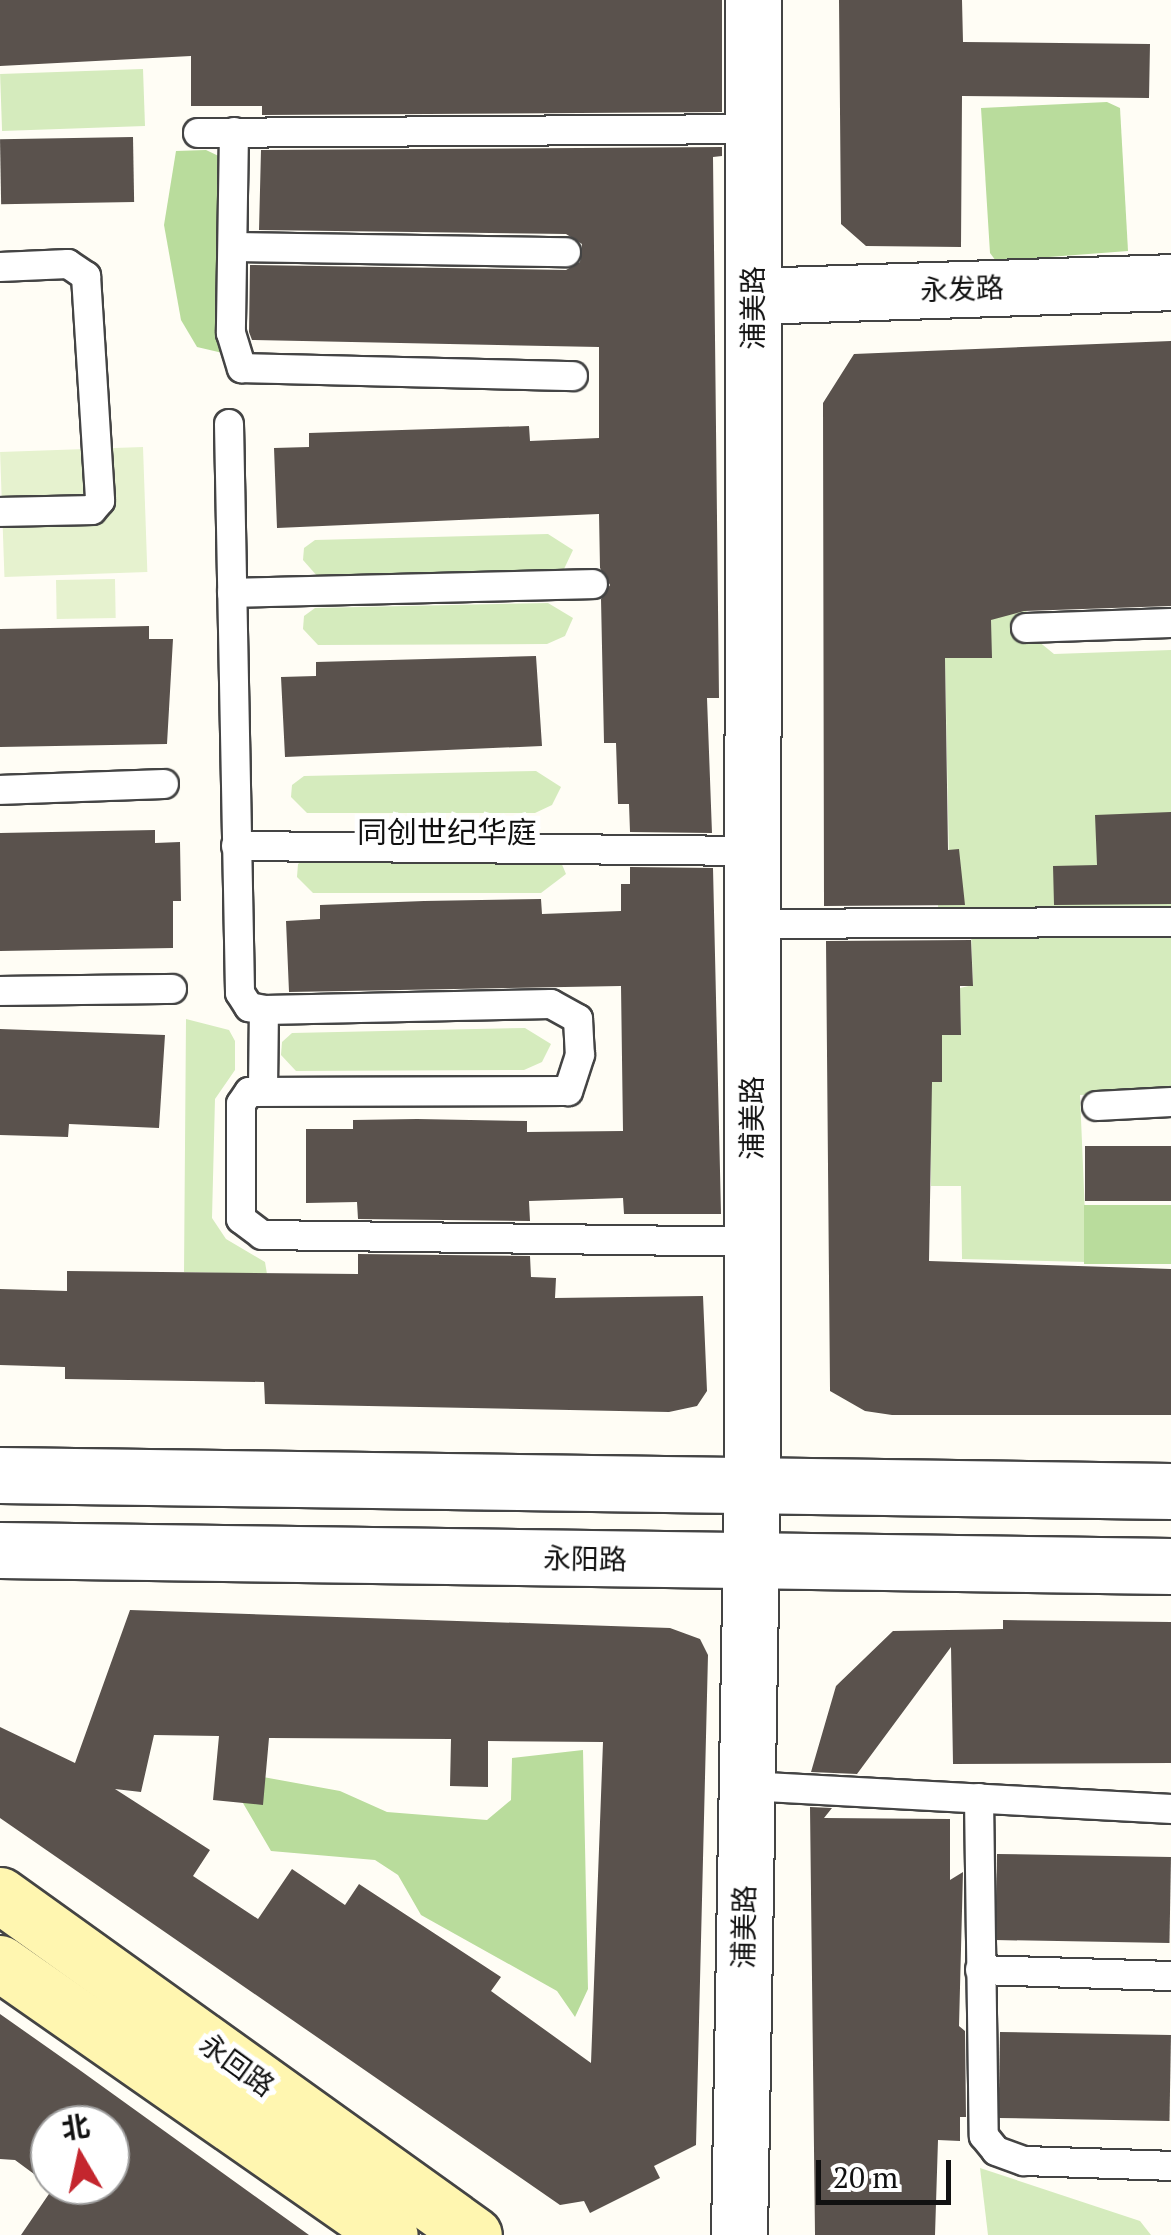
<!DOCTYPE html>
<meta charset="utf-8">
<style>
body{margin:0}
#map{position:relative;width:1171px;height:2235px;overflow:hidden;background:#fffdf5;font-family:"PT Serif","Noto Sans SC",serif}
div>[style]{position:absolute}
.green>*{inset:0;background:#d5ebbd;transform-origin:0 0}
.forest>*{inset:0;background:#b9dc9c;transform-origin:0 0}
.pitch>*{inset:0;background:#e6f2cf;transform-origin:0 0}
.building>*{inset:0;background:#5a524d;transform-origin:0 0}
.roads{filter:drop-shadow(2px 0 #444) drop-shadow(-2px 0 #444) drop-shadow(0 2px #444) drop-shadow(0 -2px #444)}
.lane>*{height:28px;margin:-14px;padding:0 14px;transform-origin:14px;border-radius:14px;background:#fff}
.street>*{height:55px;margin:-27.5px;padding:0 27.5px;transform-origin:27.5px;border-radius:27.5px;background:#fff}
.secondary>*{height:55px;margin:-27.5px;padding:0 27.5px;transform-origin:27.5px;border-radius:27.5px;background:#fff6b0}
span{translate:-50% -50%;white-space:nowrap;text-align:center;line-height:1.15;-webkit-text-stroke:10px #fff;paint-order:stroke}
.street-label{font-size:28px;color:#111}
.neighbourhood-label{font-size:30px;color:#111}
.north{position:absolute;left:30px;top:2105px;width:100px;height:100px;box-sizing:border-box;background:#fff;border:2px solid #a0a0a0;border-radius:50%;rotate:351deg;font-size:28px;font-weight:700;line-height:40px;text-align:center;color:#111}
.north::after{content:'';display:block;margin:auto;width:35px;height:45px;background:#c4262e;clip-path:polygon(50% 0,100% 100%,50% 72%,0 100%)}
.scale{position:absolute;left:816px;top:2160px;width:135px;height:45px;box-sizing:border-box;border:5px solid #111;border-top:0;padding-left:12px;font-size:30px;line-height:35px;white-space:nowrap;color:#111;-webkit-text-stroke:8px #fff;paint-order:stroke}
</style>
<div id="map">
<div class="green">
<i style="left:143px;top:69px;width:57px;height:143px;rotate:88deg"></i>
<i style="clip-path:polygon(548px 534px,573px 550px,564px 569px,547px 576px,318px 577px,303px 560px,304px 548px,315px 540px)"></i>
<i style="clip-path:polygon(1023px 596px,1032px 636px,1054px 654px,1171px 650px,1171px 1091px,1080px 1095px,1087px 1262px,962px 1259px,961px 1186px,931px 1186px,931px 1082px,942px 1081px,942px 1035px,961px 1034px,960px 988px,973px 985px,971px 932px,938px 933px,938px 865px,949px 860px,945px 658px,991px 658px,991px 610px)"></i>
<i style="clip-path:polygon(548px 603px,573px 618px,565px 636px,547px 644px,318px 645px,303px 629px,304px 616px,315px 608px)"></i>
<i style="clip-path:polygon(536px 771px,561px 787px,552px 805px,535px 813px,307px 813px,291px 797px,292px 785px,304px 776px)"></i>
<i style="clip-path:polygon(558px 855px,566px 874px,541px 893px,313px 893px,297px 877px,298px 864px,309px 856px)"></i>
<i style="clip-path:polygon(186px 1019px,229px 1030px,235px 1041px,235px 1070px,215px 1099px,212px 1218px,226px 1239px,265px 1262px,267px 1274px,184px 1272px)"></i>
<i style="clip-path:polygon(525px 1028px,551px 1044px,542px 1062px,524px 1070px,296px 1071px,281px 1055px,282px 1042px,292px 1033px)"></i>
<i style="clip-path:polygon(980px 2168px,1140px 2221px,1151px 2235px,988px 2235px)"></i>
</div>
<div class="forest">
<i style="clip-path:polygon(1107px 102px,1120px 108px,1128px 251px,996px 261px,990px 253px,981px 108px)"></i>
<i style="clip-path:polygon(206px 150px,225px 159px,227px 354px,197px 347px,181px 320px,164px 225px,176px 151px)"></i>
<i style="left:1171px;top:1205px;width:59px;height:87px;rotate:90deg"></i>
<i style="clip-path:polygon(583px 1750px,588px 1989px,575px 2017px,557px 1991px,421px 1915px,398px 1875px,375px 1860px,271px 1851px,240px 1798px,263px 1777px,340px 1791px,387px 1812px,487px 1820px,511px 1800px,512px 1758px)"></i>
</div>
<div class="pitch">
<i style="left:143px;top:447px;width:125px;height:143px;rotate:88deg"></i>
<i style="left:115px;top:579px;width:39px;height:59px;rotate:89deg"></i>
</div>
<div class="building">
<i style="clip-path:polygon(0 0,722px 0,722px 112px,262px 115px,262px 106px,191px 106px,191px 56px,0 66px)"></i>
<i style="clip-path:polygon(839px 0,962px 0,963px 42px,1150px 44px,1149px 98px,962px 96px,961px 247px,866px 246px,841px 224px)"></i>
<i style="left:133px;top:137px;width:65px;height:133px;rotate:89deg"></i>
<i style="clip-path:polygon(722px 147px,722px 156px,713px 157px,719px 698px,707px 698px,712px 833px,630px 832px,629px 804px,618px 804px,616px 743px,604px 743px,601px 599px,610px 585px,600px 568px,599px 514px,277px 528px,274px 448px,309px 447px,309px 433px,529px 426px,530px 441px,599px 438px,599px 347px,252px 340px,249px 332px,250px 265px,566px 270px,580px 262px,582px 244px,566px 234px,259px 230px,261px 150px)"></i>
<i style="clip-path:polygon(1171px 341px,1171px 606px,1024px 611px,991px 620px,992px 658px,945px 658px,948px 850px,959px 849px,965px 905px,824px 906px,823px 403px,854px 354px)"></i>
<i style="clip-path:polygon(149px 626px,149px 639px,173px 639px,167px 744px,0 747px,0 629px)"></i>
<i style="clip-path:polygon(536px 656px,542px 746px,285px 757px,281px 677px,316px 676px,316px 662px)"></i>
<i style="clip-path:polygon(1171px 812px,1171px 904px,1054px 905px,1053px 866px,1097px 865px,1095px 815px)"></i>
<i style="clip-path:polygon(155px 830px,155px 843px,180px 842px,181px 901px,173px 901px,173px 948px,0 951px,0 833px)"></i>
<i style="clip-path:polygon(630px 867px,713px 868px,721px 1214px,624px 1214px,623px 1198px,529px 1201px,530px 1221px,358px 1219px,357px 1202px,306px 1203px,306px 1129px,353px 1129px,353px 1120px,417px 1119px,527px 1121px,527px 1132px,623px 1131px,621px 986px,289px 992px,286px 921px,320px 919px,320px 905px,424px 901px,541px 899px,542px 914px,621px 911px,621px 884px,630px 884px)"></i>
<i style="clip-path:polygon(971px 940px,973px 986px,960px 986px,961px 1035px,942px 1035px,942px 1082px,932px 1082px,929px 1261px,1171px 1269px,1171px 1415px,892px 1415px,865px 1411px,830px 1391px,826px 941px)"></i>
<i style="clip-path:polygon(0 1029px,165px 1035px,159px 1128px,69px 1124px,68px 1137px,0 1135px)"></i>
<i style="left:1171px;top:1146px;width:55px;height:86px;rotate:90deg"></i>
<i style="clip-path:polygon(358px 1254px,530px 1256px,531px 1277px,556px 1278px,555px 1298px,703px 1296px,707px 1391px,697px 1406px,669px 1412px,265px 1404px,264px 1382px,65px 1379px,65px 1367px,0 1365px,0 1289px,67px 1291px,67px 1271px,358px 1274px)"></i>
<i style="clip-path:polygon(evenodd,130px 1610px,670px 1628px,700px 1639px,708px 1655px,696px 2145px,654px 2166px,660px 2178px,590px 2213px,584px 2201px,560px 2205px,0 1818px,0 1727px,75px 1763px,130px 1610px,154px 1735px,219px 1736px,213px 1800px,263px 1805px,269px 1738px,451px 1739px,450px 1786px,488px 1787px,488px 1741px,603px 1742px,591px 2063px,491px 1991px,501px 1977px,359px 1884px,345px 1905px,292px 1869px,258px 1919px,193px 1876px,210px 1850px,115px 1789px,141px 1792px,154px 1735px)"></i>
<i style="clip-path:polygon(1003px 1620px,1171px 1622px,1171px 1763px,953px 1764px,951px 1647px,857px 1774px,811px 1772px,836px 1686px,893px 1631px,1003px 1629px)"></i>
<i style="clip-path:polygon(810px 1807px,832px 1808px,824px 1818px,950px 1819px,950px 1880px,963px 1872px,959px 2026px,965px 2031px,966px 2117px,960px 2117px,960px 2141px,938px 2140px,935px 2235px,815px 2235px)"></i>
<i style="left:997px;top:1854px;width:174px;height:86px;rotate:1deg"></i>
<i style="clip-path:polygon(evenodd,0 2014px,81px 2071px,309px 2235px,21px 2235px,53px 2188px,15px 2160px,0 2159px,0 2014px,50px 2125px,110px 2125px,110px 2185px,50px 2185px,50px 2125px)"></i>
<i style="left:1000px;top:2032px;width:171px;height:86px;rotate:1deg"></i>
</div>
<div class="roads">
<div class="lane">
<i style="left:234px;top:132px;width:201px;rotate:90.9deg"></i>
<i style="left:231px;top:333px;width:37px;rotate:73deg"></i>
<i style="left:242px;top:368px;width:331px;rotate:1.4deg"></i>
<i style="left:198px;top:133px;width:555px;rotate:-0.41deg"></i>
<i style="left:233px;top:247px;width:333px;rotate:0.9deg"></i>
<i style="left:0;top:267px;width:68px;rotate:-2.5deg"></i>
<i style="left:68px;top:264px;width:22px;rotate:34deg"></i>
<i style="left:86px;top:276px;width:225px;rotate:86.4deg"></i>
<i style="left:100px;top:501px;width:12px;rotate:132deg"></i>
<i style="left:92px;top:510px;width:92px;rotate:178.8deg"></i>
<i style="left:229px;top:424px;width:569px;rotate:88.89deg"></i>
<i style="left:240px;top:993px;width:17px;rotate:57deg"></i>
<i style="left:249px;top:1007px;width:15px;rotate:11deg"></i>
<i style="left:264px;top:1010px;width:287px;rotate:-1.2deg"></i>
<i style="left:551px;top:1004px;width:31px;rotate:29deg"></i>
<i style="left:578px;top:1019px;width:36px;rotate:87deg"></i>
<i style="left:580px;top:1055px;width:38px;rotate:108deg"></i>
<i style="left:568px;top:1091px;width:319px;rotate:179.8deg"></i>
<i style="left:249px;top:1092px;width:14px;rotate:124deg"></i>
<i style="left:241px;top:1104px;width:115px;rotate:90deg"></i>
<i style="left:241px;top:1219px;width:26px;rotate:37deg"></i>
<i style="left:262px;top:1235px;width:490px;rotate:0.8deg"></i>
<i style="left:232px;top:593px;width:361px;rotate:-1.4deg"></i>
<i style="left:1026px;top:628px;width:145px;rotate:-2deg"></i>
<i style="left:0;top:790px;width:164px;rotate:-2.1deg"></i>
<i style="left:236px;top:846px;width:517px;rotate:0.55deg"></i>
<i style="left:752px;top:924px;width:419px;rotate:-0.3deg"></i>
<i style="left:0;top:991px;width:172px;rotate:-0.7deg"></i>
<i style="left:263px;top:1089px;width:79px;rotate:-89.3deg"></i>
<i style="left:1097px;top:1106px;width:74px;rotate:-3.1deg"></i>
<i style="left:747px;top:1786px;width:425px;rotate:3.1deg"></i>
<i style="left:979px;top:1798px;width:338px;rotate:89.2deg"></i>
<i style="left:984px;top:2136px;width:19px;rotate:51deg"></i>
<i style="left:996px;top:2151px;width:30px;rotate:20deg"></i>
<i style="left:1024px;top:2161px;width:147px;rotate:1.9deg"></i>
<i style="left:980px;top:1970px;width:191px;rotate:1.8deg"></i>
</div>
<div class="street">
<i style="left:753px;top:296px;width:418px;rotate:-1.9deg"></i>
<i style="left:0;top:1475px;width:1171px;rotate:0.78deg"></i>
<i style="left:0;top:1550px;width:1171px;rotate:0.78deg"></i>
<i style="left:739px;top:2235px;width:751px;rotate:-89.01deg"></i>
<i style="left:752px;top:1484px;width:1484px;rotate:-89.96deg"></i>
</div>
<div class="secondary">
<i style="left:0;top:1895px;width:583px;rotate:35.65deg"></i>
<i style="left:0;top:1963px;width:475px;rotate:34.9deg"></i>
</div>
</div>
<div class="street-label">
<span style="left:962px;top:289px;rotate:-2deg">永发路</span>
<span style="left:753px;top:308px;rotate:-90deg">浦美路</span>
<span style="left:752px;top:1118px;rotate:-90deg">浦美路</span>
<span style="left:585px;top:1559px;rotate:1deg">永阳路</span>
<span style="left:744px;top:1927px;rotate:-89deg">浦美路</span>
<span style="left:237px;top:2065px;rotate:36deg">永回路</span>
</div>
<div class="neighbourhood-label">
<span style="left:447px;top:832px">同创世纪华庭</span>
</div>
<div class="north">北</div>
<div class="scale">20 m</div>
</div>
